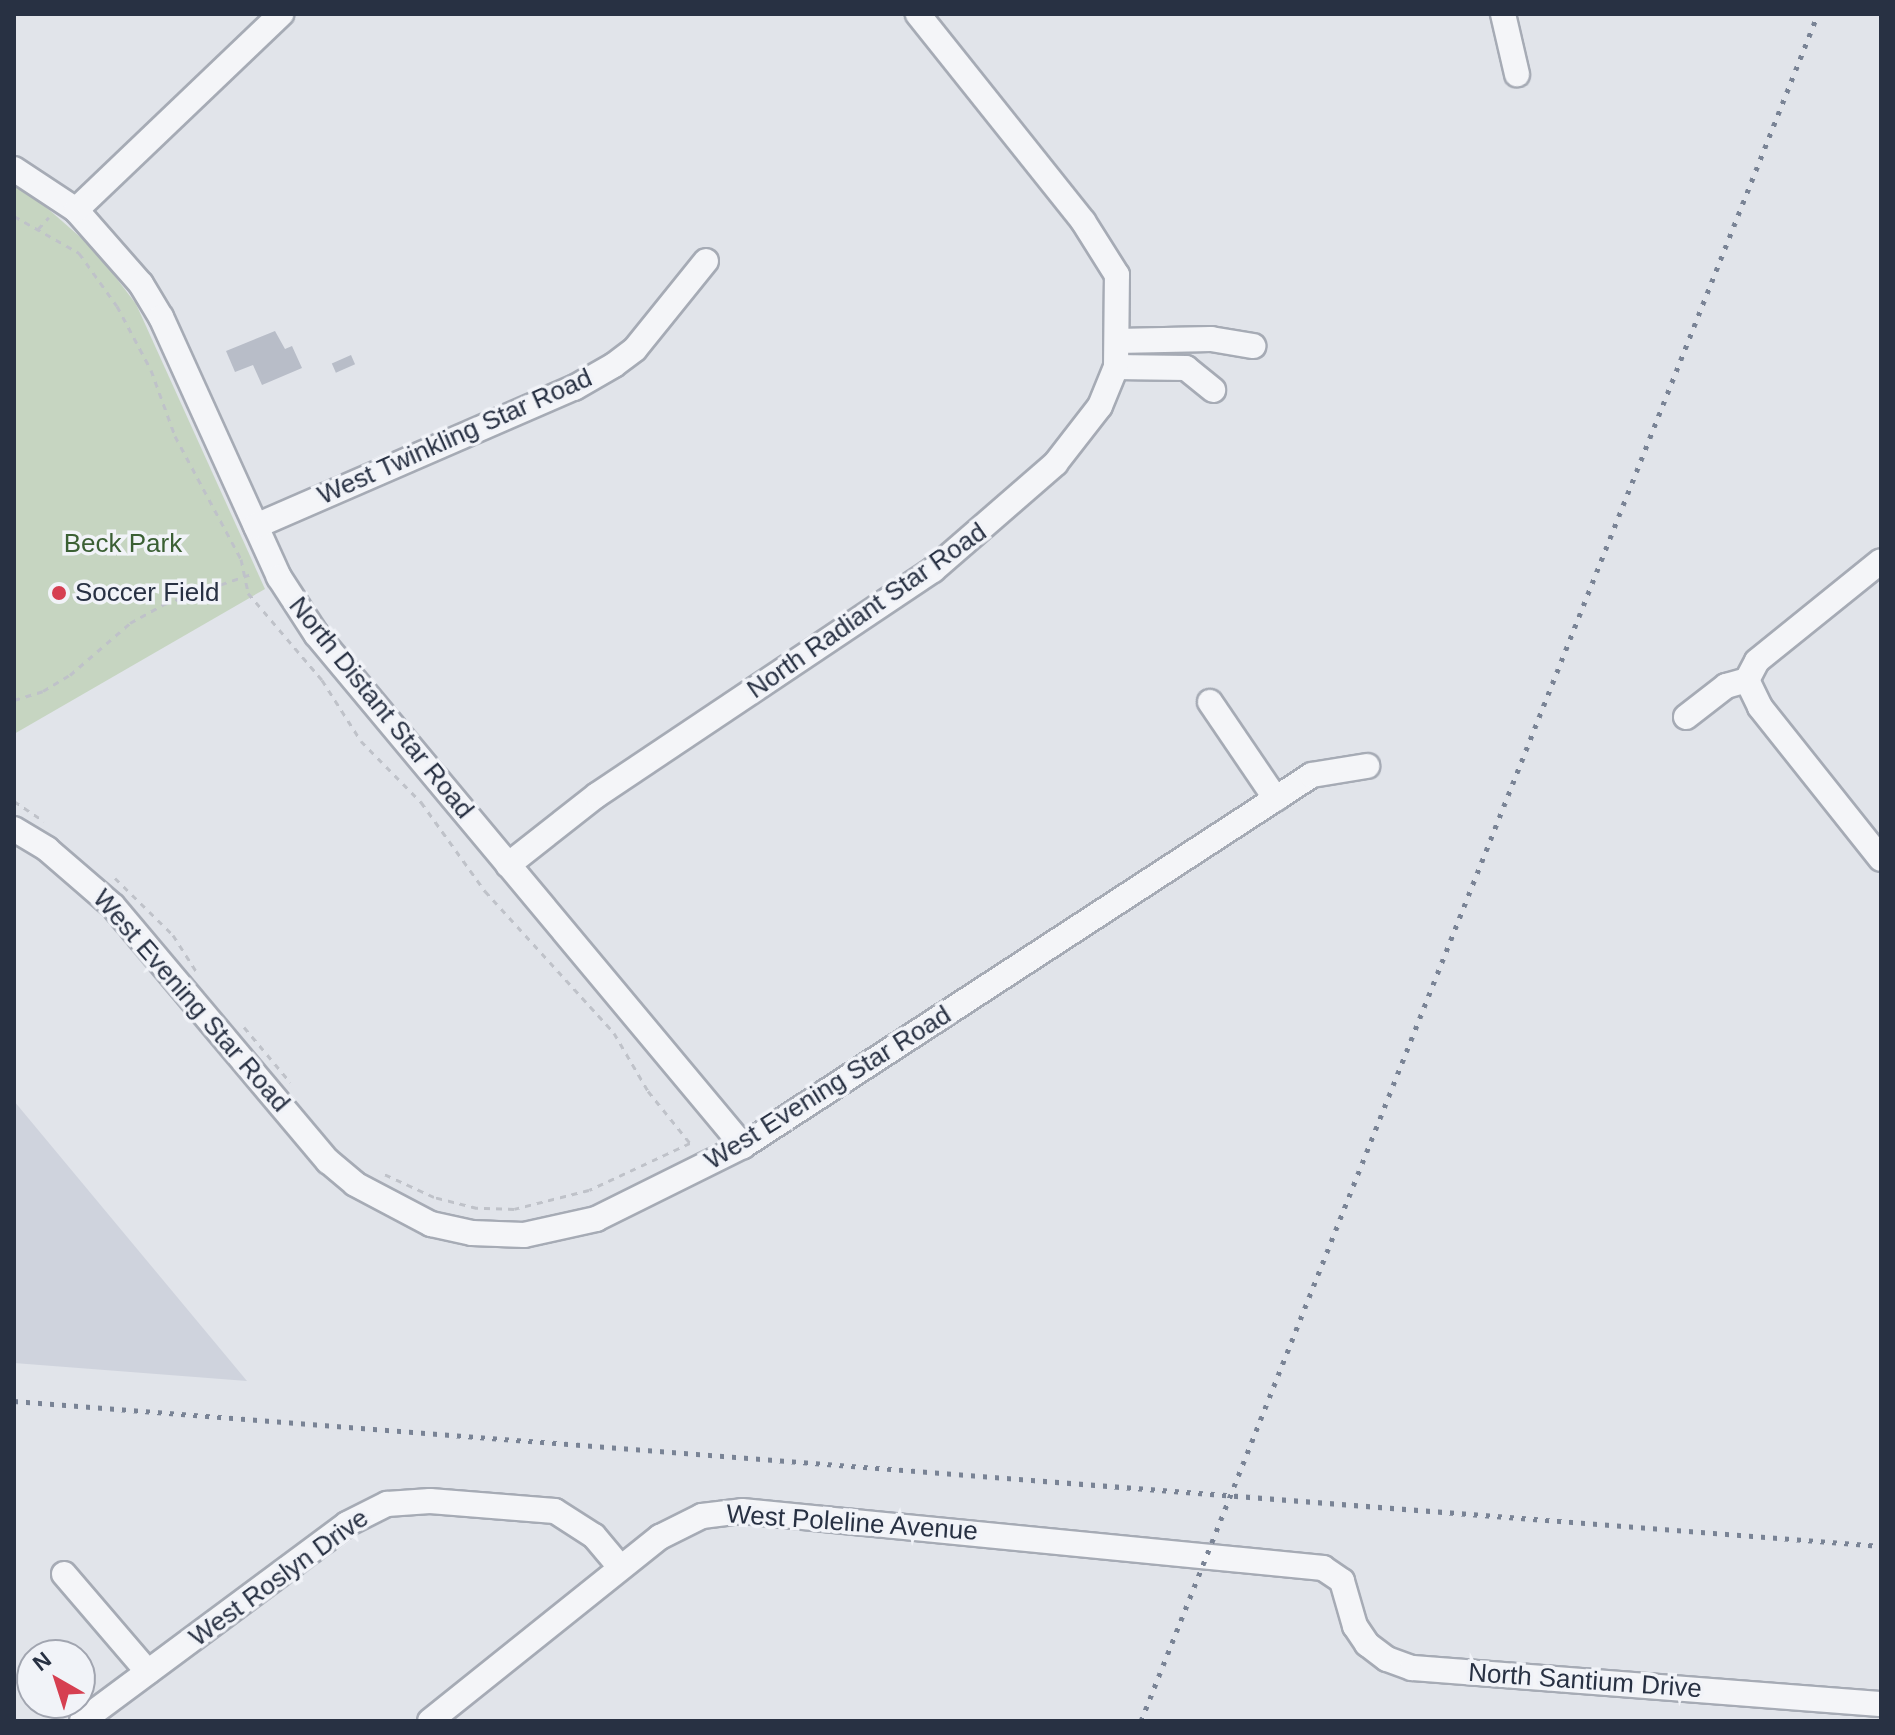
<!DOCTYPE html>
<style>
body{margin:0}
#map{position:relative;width:1895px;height:1735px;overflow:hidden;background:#e1e4ea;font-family:Helvetica,sans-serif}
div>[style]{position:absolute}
.built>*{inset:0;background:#cfd3dd}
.green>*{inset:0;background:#c6d5c1}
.building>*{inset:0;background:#b8bdc8;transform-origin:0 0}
.path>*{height:3px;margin-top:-1.5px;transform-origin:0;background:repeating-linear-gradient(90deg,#bfc2c9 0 6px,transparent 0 12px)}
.roads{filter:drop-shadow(2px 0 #a6abb5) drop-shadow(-2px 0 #a6abb5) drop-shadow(0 2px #a6abb5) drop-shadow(0 -2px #a6abb5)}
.minor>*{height:24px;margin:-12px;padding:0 12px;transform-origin:12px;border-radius:12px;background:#f4f5f8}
.rail>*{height:5px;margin-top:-2.5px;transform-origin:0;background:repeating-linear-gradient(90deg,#798395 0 4px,transparent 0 12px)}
.dots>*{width:22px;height:22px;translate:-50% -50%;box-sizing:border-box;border:4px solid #f1f3f8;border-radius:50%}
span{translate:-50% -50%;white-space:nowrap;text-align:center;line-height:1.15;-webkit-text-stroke:7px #f1f3f8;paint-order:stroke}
.street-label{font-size:26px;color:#283143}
.park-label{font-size:26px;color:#3b6034}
.poi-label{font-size:26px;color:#283143}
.left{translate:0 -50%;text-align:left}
.frame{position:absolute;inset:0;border:16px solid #283143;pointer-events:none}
.north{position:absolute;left:16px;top:1639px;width:80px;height:80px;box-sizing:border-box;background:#f1f3f8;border:2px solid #a1a5b0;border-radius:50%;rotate:321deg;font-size:22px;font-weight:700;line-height:32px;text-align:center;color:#283143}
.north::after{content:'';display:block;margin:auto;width:28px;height:36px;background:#d63f51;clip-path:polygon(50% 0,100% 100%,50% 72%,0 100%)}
</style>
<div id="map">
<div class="built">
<i style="clip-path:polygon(14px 1101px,247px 1381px,14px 1363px)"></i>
</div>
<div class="green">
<i style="clip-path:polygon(14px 179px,95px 250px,136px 304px,265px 589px,14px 734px)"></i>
</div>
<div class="building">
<i style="clip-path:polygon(275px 331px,285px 349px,292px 346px,302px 368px,262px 385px,253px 365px,235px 372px,226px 351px)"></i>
<i style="left:351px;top:355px;width:10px;height:21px;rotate:66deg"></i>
</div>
<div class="path">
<i style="left:14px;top:216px;width:75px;rotate:29.6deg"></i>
<i style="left:79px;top:253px;width:65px;rotate:54.4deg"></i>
<i style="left:117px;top:306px;width:72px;rotate:62deg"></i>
<i style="left:151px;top:370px;width:70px;rotate:70deg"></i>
<i style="left:175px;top:436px;width:140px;rotate:61.8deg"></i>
<i style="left:241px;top:559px;width:35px;rotate:78deg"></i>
<i style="left:248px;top:593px;width:114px;rotate:49.6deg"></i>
<i style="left:322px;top:680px;width:72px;rotate:57.4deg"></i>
<i style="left:361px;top:741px;width:86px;rotate:45.5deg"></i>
<i style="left:421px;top:802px;width:110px;rotate:54.3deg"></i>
<i style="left:485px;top:891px;width:192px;rotate:47.7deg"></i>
<i style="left:614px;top:1033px;width:67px;rotate:59.6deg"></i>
<i style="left:648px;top:1091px;width:67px;rotate:51.1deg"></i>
<i style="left:690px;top:1143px;width:111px;rotate:155deg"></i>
<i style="left:589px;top:1190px;width:77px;rotate:165.8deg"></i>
<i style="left:514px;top:1209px;width:37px;rotate:-178deg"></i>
<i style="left:477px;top:1208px;width:44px;rotate:-165.7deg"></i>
<i style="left:434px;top:1197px;width:60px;rotate:-155.2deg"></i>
<i style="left:38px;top:229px;width:16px;rotate:-47deg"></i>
<i style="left:14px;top:700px;width:30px;rotate:-17deg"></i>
<i style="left:43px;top:691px;width:31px;rotate:-31deg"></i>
<i style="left:70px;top:675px;width:79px;rotate:-40.9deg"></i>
<i style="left:130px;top:623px;width:39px;rotate:-29deg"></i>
<i style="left:164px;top:604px;width:95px;rotate:-19deg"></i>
<i style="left:14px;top:801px;width:36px;rotate:34deg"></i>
<i style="left:115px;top:878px;width:81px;rotate:44.5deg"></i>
<i style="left:173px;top:935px;width:43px;rotate:57.4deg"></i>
<i style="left:244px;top:1027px;width:72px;rotate:50.1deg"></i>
</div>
<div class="roads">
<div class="minor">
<i style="left:1503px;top:14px;width:62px;rotate:76.9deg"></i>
<i style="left:14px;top:169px;width:74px;rotate:33.5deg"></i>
<i style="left:76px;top:210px;width:98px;rotate:48.7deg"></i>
<i style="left:141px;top:284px;width:39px;rotate:59deg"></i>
<i style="left:161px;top:317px;width:286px;rotate:65.6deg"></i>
<i style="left:279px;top:577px;width:68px;rotate:57deg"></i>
<i style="left:316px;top:634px;width:667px;rotate:50.17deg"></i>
<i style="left:76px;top:210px;width:284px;rotate:-43.7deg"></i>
<i style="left:1117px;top:341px;width:94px;rotate:-1.2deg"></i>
<i style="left:1211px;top:339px;width:43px;rotate:9.5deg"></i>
<i style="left:1116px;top:367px;width:70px;rotate:0.8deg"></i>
<i style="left:1186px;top:368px;width:35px;rotate:39deg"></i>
<i style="left:256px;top:526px;width:347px;rotate:-23.5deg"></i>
<i style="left:574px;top:388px;width:46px;rotate:-29.9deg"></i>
<i style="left:614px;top:365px;width:26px;rotate:-37deg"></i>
<i style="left:635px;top:349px;width:113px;rotate:-51.1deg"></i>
<i style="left:1747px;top:680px;width:30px;rotate:64deg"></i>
<i style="left:1760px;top:707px;width:194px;rotate:51.5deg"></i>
<i style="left:1747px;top:680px;width:21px;rotate:-62deg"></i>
<i style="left:1757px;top:661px;width:159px;rotate:-38.9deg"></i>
<i style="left:1210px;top:702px;width:117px;rotate:55.8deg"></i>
<i style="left:1686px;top:717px;width:51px;rotate:-37.8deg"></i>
<i style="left:1726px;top:686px;width:22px;rotate:-16deg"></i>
<i style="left:14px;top:829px;width:39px;rotate:31deg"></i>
<i style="left:47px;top:849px;width:87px;rotate:40.8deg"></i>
<i style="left:113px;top:906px;width:334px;rotate:49.9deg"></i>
<i style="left:328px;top:1161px;width:35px;rotate:40deg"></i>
<i style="left:355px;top:1184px;width:86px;rotate:27.8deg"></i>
<i style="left:431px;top:1224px;width:42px;rotate:12.4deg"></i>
<i style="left:472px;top:1233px;width:52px;rotate:2.2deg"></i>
<i style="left:524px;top:1235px;width:74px;rotate:-12.5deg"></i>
<i style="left:596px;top:1219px;width:164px;rotate:-26.4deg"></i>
<i style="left:743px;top:1146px;width:679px;rotate:-33.11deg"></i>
<i style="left:1312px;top:775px;width:56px;rotate:-9.3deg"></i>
<i style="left:508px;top:865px;width:113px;rotate:-38.2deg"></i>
<i style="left:597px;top:795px;width:404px;rotate:-33.8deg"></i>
<i style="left:933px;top:570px;width:162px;rotate:-41deg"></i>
<i style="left:1055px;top:464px;width:73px;rotate:-52.2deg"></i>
<i style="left:1100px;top:406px;width:42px;rotate:-67.7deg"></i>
<i style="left:1116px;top:367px;width:92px;rotate:-89.4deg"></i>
<i style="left:1117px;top:275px;width:64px;rotate:-122.2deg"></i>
<i style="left:1083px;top:221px;width:265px;rotate:-128.6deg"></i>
<i style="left:64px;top:1574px;width:129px;rotate:49.4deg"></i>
<i style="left:82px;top:1721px;width:330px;rotate:-36.6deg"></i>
<i style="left:347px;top:1524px;width:45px;rotate:-26.6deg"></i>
<i style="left:387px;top:1504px;width:43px;rotate:-4deg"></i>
<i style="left:430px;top:1501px;width:125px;rotate:4.6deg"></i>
<i style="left:555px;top:1511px;width:46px;rotate:32.7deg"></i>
<i style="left:594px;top:1536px;width:40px;rotate:50deg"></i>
<i style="left:430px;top:1721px;width:295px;rotate:-38.7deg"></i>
<i style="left:660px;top:1537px;width:47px;rotate:-26.6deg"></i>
<i style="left:702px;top:1516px;width:40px;rotate:-7.1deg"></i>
<i style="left:742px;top:1511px;width:584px;rotate:5.6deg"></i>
<i style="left:1323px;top:1568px;width:23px;rotate:34deg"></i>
<i style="left:1342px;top:1581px;width:47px;rotate:73.9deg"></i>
<i style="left:1355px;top:1626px;width:22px;rotate:56deg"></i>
<i style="left:1367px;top:1644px;width:25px;rotate:37deg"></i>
<i style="left:1387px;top:1659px;width:27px;rotate:20deg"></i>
<i style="left:1412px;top:1668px;width:470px;rotate:4.4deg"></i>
</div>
</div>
<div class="rail">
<i style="left:14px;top:1401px;width:1873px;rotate:4.44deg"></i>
<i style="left:1141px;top:1721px;width:1836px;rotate:-68.37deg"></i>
</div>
<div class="dots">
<i style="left:59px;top:593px;background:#d63f51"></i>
</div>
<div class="street-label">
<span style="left:455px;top:437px;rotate:-24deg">West Twinkling Star Road</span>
<span style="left:867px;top:611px;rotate:-35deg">North Radiant Star Road</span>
<span style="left:381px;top:708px;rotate:51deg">North Distant Star Road</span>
<span style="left:191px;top:1001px;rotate:49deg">West Evening Star Road</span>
<span style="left:828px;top:1088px;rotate:-32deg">West Evening Star Road</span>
<span style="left:852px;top:1523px;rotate:4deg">West Poleline Avenue</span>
<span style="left:279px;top:1578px;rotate:-36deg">West Roslyn Drive</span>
<span style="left:1585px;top:1681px;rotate:4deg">North Santium Drive</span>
</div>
<div class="park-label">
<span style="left:123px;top:544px">Beck Park</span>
</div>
<div class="poi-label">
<span class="left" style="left:75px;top:593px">Soccer Field</span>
</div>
<div class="frame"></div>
<div class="north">N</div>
</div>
